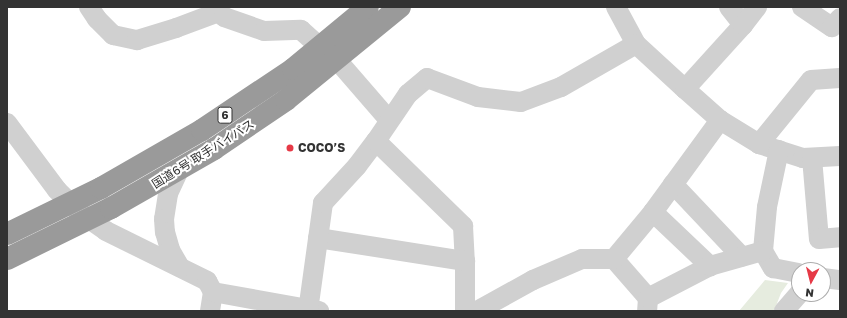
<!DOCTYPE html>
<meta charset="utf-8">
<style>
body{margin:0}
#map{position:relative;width:847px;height:318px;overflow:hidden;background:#fff;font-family:"Golos Text","Noto Sans JP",sans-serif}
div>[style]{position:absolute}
.green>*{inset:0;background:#e6ecdf}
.minor>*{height:20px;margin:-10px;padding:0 10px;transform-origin:10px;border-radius:10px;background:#d0d0d0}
.highway>*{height:22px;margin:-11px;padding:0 11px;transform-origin:11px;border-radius:11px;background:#9a9a9a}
.dots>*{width:11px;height:11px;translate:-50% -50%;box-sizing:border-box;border:2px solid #fff;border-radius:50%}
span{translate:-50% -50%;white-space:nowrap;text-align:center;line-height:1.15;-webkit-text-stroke:4px #fff;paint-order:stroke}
.shield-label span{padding:1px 3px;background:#fff;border:1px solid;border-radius:3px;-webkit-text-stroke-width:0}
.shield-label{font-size:11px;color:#333;font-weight:700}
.poi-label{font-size:12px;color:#333;font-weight:700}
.left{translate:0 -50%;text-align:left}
.street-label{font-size:12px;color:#333}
.frame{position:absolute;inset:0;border:8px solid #333;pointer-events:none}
.north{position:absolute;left:791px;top:262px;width:40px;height:40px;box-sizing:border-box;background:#fff;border:1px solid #adadad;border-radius:50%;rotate:187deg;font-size:11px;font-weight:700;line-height:16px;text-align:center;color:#333}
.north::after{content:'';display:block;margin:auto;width:14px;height:18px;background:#e63946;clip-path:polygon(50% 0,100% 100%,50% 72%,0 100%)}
</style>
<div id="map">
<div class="green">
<i style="clip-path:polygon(765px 280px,788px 283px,781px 293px,774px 311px,739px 311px)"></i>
</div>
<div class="minor">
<i style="left:89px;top:7px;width:14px;rotate:56deg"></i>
<i style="left:97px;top:19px;width:23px;rotate:45deg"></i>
<i style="left:113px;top:35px;width:25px;rotate:12deg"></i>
<i style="left:137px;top:40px;width:41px;rotate:-17.1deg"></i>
<i style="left:176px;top:28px;width:46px;rotate:-20.4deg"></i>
<i style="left:215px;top:7px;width:13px;rotate:48deg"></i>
<i style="left:224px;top:17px;width:42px;rotate:19.3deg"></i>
<i style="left:264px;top:31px;width:37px;rotate:-2deg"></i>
<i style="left:301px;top:30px;width:25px;rotate:42deg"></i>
<i style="left:616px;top:7px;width:42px;rotate:61.6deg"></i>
<i style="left:636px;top:44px;width:67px;rotate:42.6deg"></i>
<i style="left:685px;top:89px;width:47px;rotate:41.5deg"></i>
<i style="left:720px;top:120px;width:46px;rotate:31.6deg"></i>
<i style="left:759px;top:144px;width:46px;rotate:17.7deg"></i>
<i style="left:803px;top:158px;width:37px;rotate:-3deg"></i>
<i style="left:729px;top:7px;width:23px;rotate:52deg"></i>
<i style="left:802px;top:7px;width:36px;rotate:34deg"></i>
<i style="left:832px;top:27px;width:12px;rotate:-48deg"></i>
<i style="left:337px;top:60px;width:79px;rotate:49.1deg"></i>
<i style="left:685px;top:89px;width:86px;rotate:-47.8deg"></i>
<i style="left:743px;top:25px;width:23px;rotate:-52deg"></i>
<i style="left:7px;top:123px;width:84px;rotate:53.3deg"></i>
<i style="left:57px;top:190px;width:31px;rotate:45deg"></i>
<i style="left:79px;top:212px;width:33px;rotate:35deg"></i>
<i style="left:106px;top:231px;width:113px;rotate:26.3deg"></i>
<i style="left:207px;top:281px;width:13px;rotate:61deg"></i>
<i style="left:213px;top:292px;width:19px;rotate:99deg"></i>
<i style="left:376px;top:141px;width:122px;rotate:44.3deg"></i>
<i style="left:463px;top:226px;width:35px;rotate:87deg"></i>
<i style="left:465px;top:261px;width:50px;rotate:90deg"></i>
<i style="left:759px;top:144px;width:82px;rotate:-50.9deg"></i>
<i style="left:811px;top:80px;width:29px;rotate:-4deg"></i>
<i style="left:779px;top:150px;width:58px;rotate:101.9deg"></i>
<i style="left:767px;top:207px;width:44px;rotate:95.2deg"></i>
<i style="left:763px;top:251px;width:20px;rotate:60deg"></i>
<i style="left:773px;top:268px;width:26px;rotate:11deg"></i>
<i style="left:812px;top:158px;width:81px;rotate:85.1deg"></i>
<i style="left:819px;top:239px;width:21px;rotate:-5deg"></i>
<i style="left:179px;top:170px;width:26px;rotate:115deg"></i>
<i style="left:168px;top:194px;width:25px;rotate:99deg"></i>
<i style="left:164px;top:219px;width:13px;rotate:86deg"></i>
<i style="left:165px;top:232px;width:19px;rotate:74deg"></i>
<i style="left:170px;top:250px;width:20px;rotate:60deg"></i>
<i style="left:673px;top:184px;width:100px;rotate:46.6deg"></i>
<i style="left:653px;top:212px;width:79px;rotate:43.5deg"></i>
<i style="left:318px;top:238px;width:149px;rotate:8.9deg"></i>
<i style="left:614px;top:259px;width:52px;rotate:48.9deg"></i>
<i style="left:648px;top:298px;width:13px;rotate:94deg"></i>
<i style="left:823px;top:278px;width:17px;rotate:7deg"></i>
<i style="left:213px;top:292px;width:108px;rotate:10.2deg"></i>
<i style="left:648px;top:298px;width:70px;rotate:-27.3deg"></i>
<i style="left:710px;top:266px;width:55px;rotate:-15.8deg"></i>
<i style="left:308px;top:311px;width:109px;rotate:-82.1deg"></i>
<i style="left:323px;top:203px;width:50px;rotate:-47.4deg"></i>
<i style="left:357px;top:166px;width:31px;rotate:-53deg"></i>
<i style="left:376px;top:141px;width:57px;rotate:-55.8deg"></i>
<i style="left:408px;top:94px;width:25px;rotate:-40deg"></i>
<i style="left:427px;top:78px;width:54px;rotate:20.4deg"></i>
<i style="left:478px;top:97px;width:43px;rotate:6.6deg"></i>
<i style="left:521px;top:102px;width:43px;rotate:-20.6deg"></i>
<i style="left:561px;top:87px;width:86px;rotate:-29.8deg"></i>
<i style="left:477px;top:311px;width:64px;rotate:-29deg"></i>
<i style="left:533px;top:280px;width:53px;rotate:-23.2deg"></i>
<i style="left:582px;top:259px;width:32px"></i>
<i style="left:614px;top:259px;width:61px;rotate:-50.3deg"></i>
<i style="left:653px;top:212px;width:114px;rotate:-53.9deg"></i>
<i style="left:784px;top:311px;width:23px;rotate:-49deg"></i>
</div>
<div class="highway">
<i style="left:7px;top:234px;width:105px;rotate:-26.1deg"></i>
<i style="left:101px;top:188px;width:116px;rotate:-29.9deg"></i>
<i style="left:202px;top:130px;width:110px;rotate:-33.8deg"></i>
<i style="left:293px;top:69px;width:97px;rotate:-39.6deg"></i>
<i style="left:7px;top:259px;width:116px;rotate:-26.1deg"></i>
<i style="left:111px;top:208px;width:119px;rotate:-29.8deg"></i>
<i style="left:214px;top:149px;width:87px;rotate:-34.2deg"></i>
<i style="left:286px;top:100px;width:147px;rotate:-39.2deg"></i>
</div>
<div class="dots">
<i style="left:290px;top:148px;background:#e63946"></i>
</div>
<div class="shield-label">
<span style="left:225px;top:115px">6</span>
</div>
<div class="poi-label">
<span class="left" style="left:298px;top:148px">COCO’S</span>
</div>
<div class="street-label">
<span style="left:203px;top:154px;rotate:-32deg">国道6号 取手バイパス</span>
</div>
<div class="frame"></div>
<div class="north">N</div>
</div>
